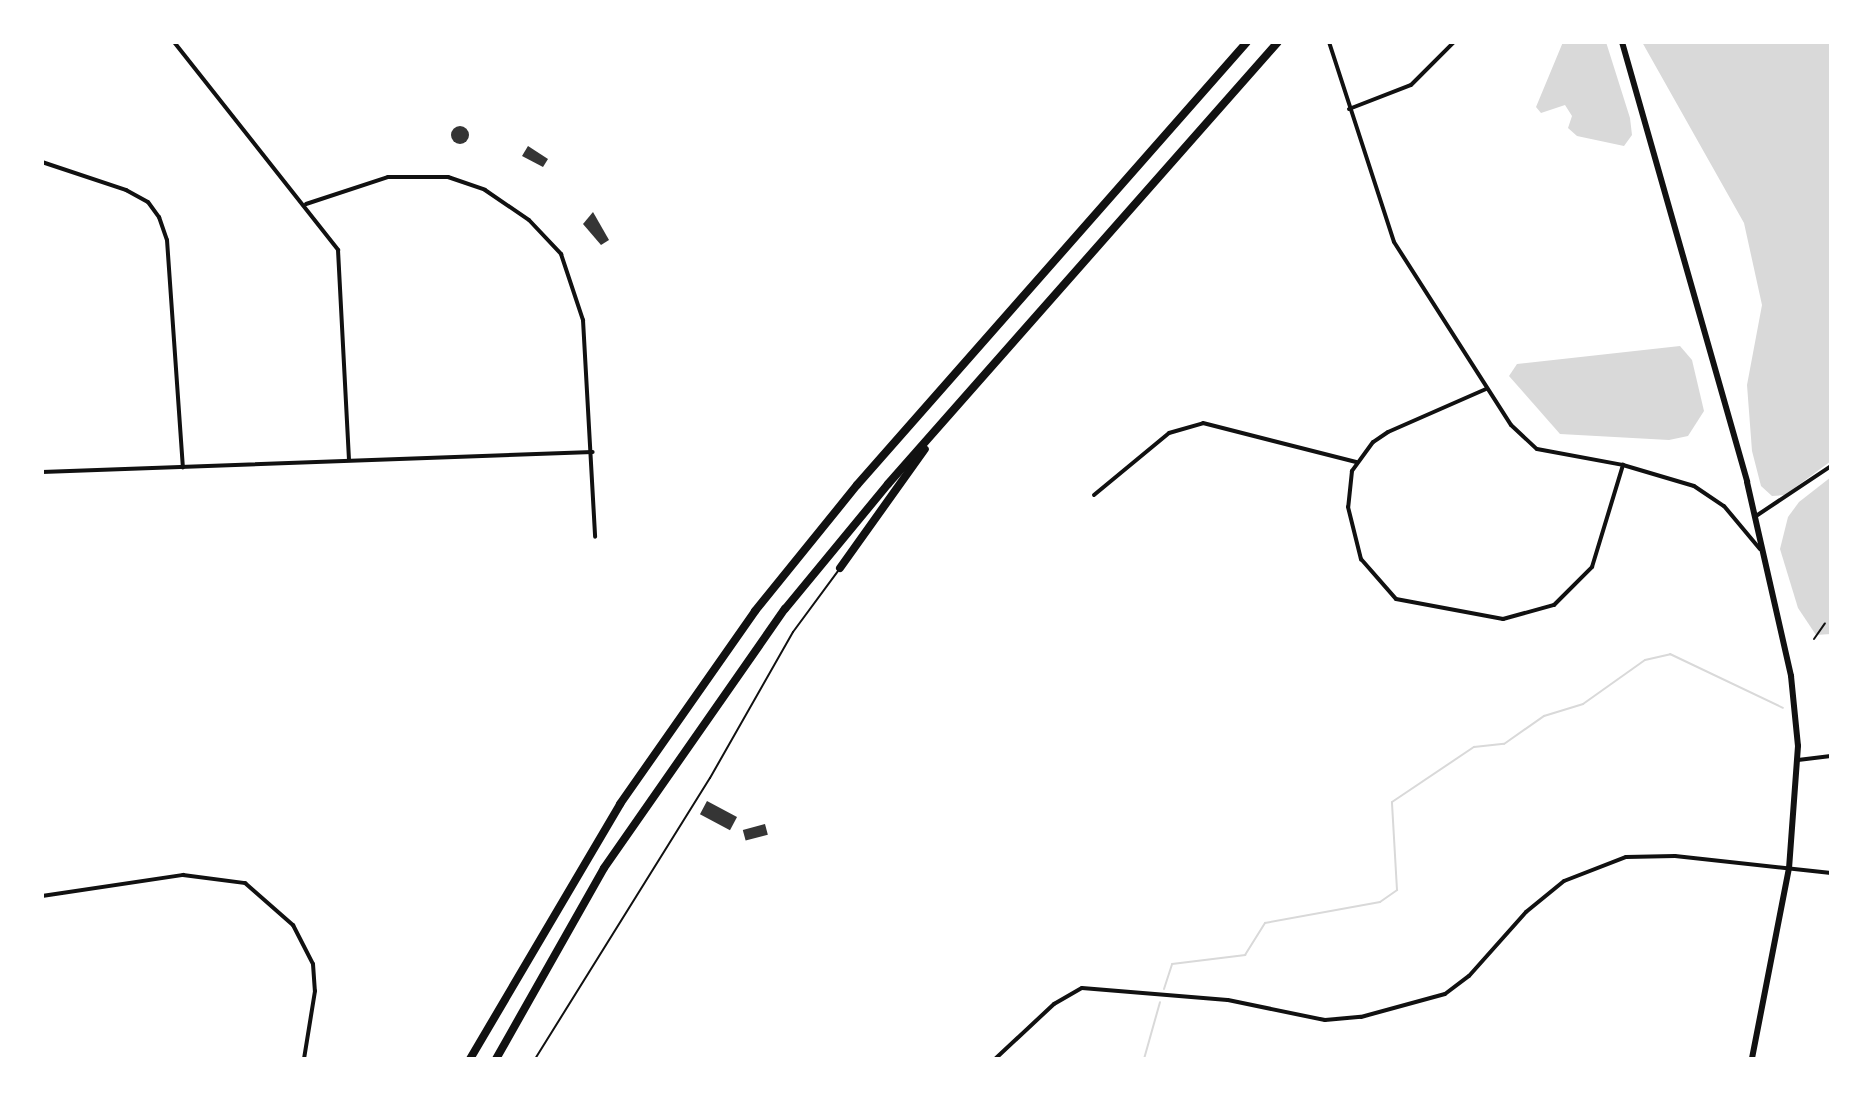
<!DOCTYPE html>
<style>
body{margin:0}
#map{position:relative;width:1873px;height:1101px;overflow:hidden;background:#fff;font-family:"PT Serif",serif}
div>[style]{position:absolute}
.water>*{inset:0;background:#d9d9d9}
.stream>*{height:2px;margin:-1px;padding:0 1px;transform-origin:1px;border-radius:1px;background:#d9d9d9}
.building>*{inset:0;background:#353535;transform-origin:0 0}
.round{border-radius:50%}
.path>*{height:2px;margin:-1px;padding:0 1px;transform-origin:1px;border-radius:1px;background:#111}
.service>*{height:2px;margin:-1px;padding:0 1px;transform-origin:1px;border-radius:1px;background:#111}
.minor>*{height:4px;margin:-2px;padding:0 2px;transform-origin:2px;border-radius:2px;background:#111}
.secondary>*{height:6px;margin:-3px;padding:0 3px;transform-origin:3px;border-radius:3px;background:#111}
.motorway>*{height:8px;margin:-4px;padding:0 4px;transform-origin:4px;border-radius:4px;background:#111}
span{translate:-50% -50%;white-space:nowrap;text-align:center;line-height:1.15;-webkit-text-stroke:8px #fff;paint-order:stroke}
.frame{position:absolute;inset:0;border:44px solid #fff;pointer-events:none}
</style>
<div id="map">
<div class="water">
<i style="clip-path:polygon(1563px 42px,1606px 42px,1630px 118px,1632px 135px,1624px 146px,1577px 136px,1568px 128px,1572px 116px,1565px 105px,1541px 113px,1536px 107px)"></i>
<i style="clip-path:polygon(1642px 42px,1831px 42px,1831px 461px,1785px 495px,1772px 496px,1761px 486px,1752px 451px,1747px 385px,1762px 305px,1744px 223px)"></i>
<i style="clip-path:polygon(1680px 346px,1692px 360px,1704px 411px,1688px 436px,1669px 440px,1560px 434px,1509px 376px,1517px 364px)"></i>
<i style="clip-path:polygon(1831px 477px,1831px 634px,1816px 635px,1798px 608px,1780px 549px,1788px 517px,1799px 502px)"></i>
</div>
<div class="stream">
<i style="left:1164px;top:989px;width:26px;rotate:-72deg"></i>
<i style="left:1172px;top:964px;width:74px;rotate:-7deg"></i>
<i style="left:1245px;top:955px;width:38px;rotate:-58deg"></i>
<i style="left:1265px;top:923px;width:117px;rotate:-10.3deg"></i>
<i style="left:1380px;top:902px;width:21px;rotate:-35deg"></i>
<i style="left:1397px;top:890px;width:88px;rotate:-93.3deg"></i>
<i style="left:1392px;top:802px;width:99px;rotate:-33.9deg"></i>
<i style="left:1474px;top:747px;width:30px;rotate:-6deg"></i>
<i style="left:1504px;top:744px;width:49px;rotate:-35deg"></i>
<i style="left:1544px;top:716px;width:41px;rotate:-17.1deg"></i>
<i style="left:1583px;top:704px;width:76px;rotate:-35.4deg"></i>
<i style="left:1645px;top:660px;width:26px;rotate:-13deg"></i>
<i style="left:1670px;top:654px;width:125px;rotate:25.5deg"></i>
<i style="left:1144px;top:1059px;width:59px;rotate:-74.3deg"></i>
</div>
<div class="building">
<i class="round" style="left:451px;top:126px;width:18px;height:18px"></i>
<i style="clip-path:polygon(528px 146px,548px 159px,543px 167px,522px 156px)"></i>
<i style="clip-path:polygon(593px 212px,609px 240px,601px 245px,583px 224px)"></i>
<i style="left:707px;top:801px;width:34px;height:15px;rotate:28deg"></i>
<i style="left:765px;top:824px;width:11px;height:23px;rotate:75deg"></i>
</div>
<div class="path">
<i style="left:1814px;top:639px;width:19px;rotate:-55deg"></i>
</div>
<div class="service">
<i style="left:535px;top:1059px;width:331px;rotate:-58.1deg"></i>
<i style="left:710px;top:778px;width:168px;rotate:-60.4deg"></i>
<i style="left:793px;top:632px;width:76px;rotate:-53.6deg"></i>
</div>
<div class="minor">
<i style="left:174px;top:42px;width:265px;rotate:51.7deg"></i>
<i style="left:338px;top:250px;width:210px;rotate:87deg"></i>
<i style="left:1329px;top:42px;width:210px;rotate:72deg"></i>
<i style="left:1394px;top:242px;width:217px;rotate:57.4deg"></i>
<i style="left:1511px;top:425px;width:35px;rotate:43deg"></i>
<i style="left:1537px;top:449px;width:87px;rotate:10.5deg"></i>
<i style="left:1623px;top:465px;width:74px;rotate:16.5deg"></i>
<i style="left:1694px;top:486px;width:36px;rotate:34deg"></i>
<i style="left:1724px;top:506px;width:56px;rotate:50.1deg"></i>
<i style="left:1349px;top:109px;width:66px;rotate:-21.2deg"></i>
<i style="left:1411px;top:85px;width:61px;rotate:-45deg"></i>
<i style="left:42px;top:162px;width:89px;rotate:18.4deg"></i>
<i style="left:126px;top:190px;width:25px;rotate:29deg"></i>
<i style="left:148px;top:202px;width:19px;rotate:54deg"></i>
<i style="left:159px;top:217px;width:24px;rotate:71deg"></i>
<i style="left:167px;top:240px;width:228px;rotate:86deg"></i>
<i style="left:306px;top:204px;width:86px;rotate:-18.2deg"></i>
<i style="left:388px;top:177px;width:60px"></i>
<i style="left:448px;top:177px;width:39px;rotate:19deg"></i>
<i style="left:485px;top:190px;width:53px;rotate:34.3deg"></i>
<i style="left:529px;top:220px;width:47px;rotate:46.7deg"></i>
<i style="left:561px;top:254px;width:70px;rotate:71.6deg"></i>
<i style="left:583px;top:320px;width:217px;rotate:86.8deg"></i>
<i style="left:1486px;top:389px;width:107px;rotate:156.3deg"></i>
<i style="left:1388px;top:432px;width:18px;rotate:146deg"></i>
<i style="left:1373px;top:442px;width:36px;rotate:126deg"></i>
<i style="left:1352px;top:471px;width:36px;rotate:96deg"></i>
<i style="left:1348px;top:507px;width:54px;rotate:76deg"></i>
<i style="left:1361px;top:559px;width:53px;rotate:48.8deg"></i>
<i style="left:1396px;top:599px;width:109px;rotate:10.6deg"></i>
<i style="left:1503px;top:619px;width:53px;rotate:-15.4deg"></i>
<i style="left:1554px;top:605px;width:54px;rotate:-45deg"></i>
<i style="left:1592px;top:567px;width:107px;rotate:-73.1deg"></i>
<i style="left:42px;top:472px;width:551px;rotate:-2.08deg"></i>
<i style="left:1094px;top:495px;width:97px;rotate:-39.6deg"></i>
<i style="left:1169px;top:433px;width:35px;rotate:-16deg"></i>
<i style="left:1203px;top:423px;width:158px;rotate:14.3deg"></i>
<i style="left:1756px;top:516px;width:90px;rotate:-33.7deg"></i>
<i style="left:1798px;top:760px;width:33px;rotate:-7deg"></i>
<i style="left:42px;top:896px;width:143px;rotate:-8.5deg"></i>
<i style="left:183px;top:875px;width:63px;rotate:7.4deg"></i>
<i style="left:245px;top:883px;width:64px;rotate:41.2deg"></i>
<i style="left:293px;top:925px;width:44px;rotate:62.9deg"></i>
<i style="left:313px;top:964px;width:27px;rotate:86deg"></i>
<i style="left:315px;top:991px;width:69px;rotate:99.2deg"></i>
<i style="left:995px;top:1059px;width:81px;rotate:-43deg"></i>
<i style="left:1054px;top:1004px;width:32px;rotate:-30deg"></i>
<i style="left:1082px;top:988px;width:146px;rotate:4.7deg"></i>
<i style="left:1228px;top:1000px;width:99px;rotate:11.7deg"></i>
<i style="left:1325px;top:1020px;width:36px;rotate:-5deg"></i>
<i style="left:1361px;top:1017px;width:87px;rotate:-15.3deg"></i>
<i style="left:1445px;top:994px;width:30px;rotate:-37deg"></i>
<i style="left:1469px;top:976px;width:86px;rotate:-48.3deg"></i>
<i style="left:1526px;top:912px;width:49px;rotate:-39.2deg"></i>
<i style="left:1564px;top:881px;width:66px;rotate:-21.2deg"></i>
<i style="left:1626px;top:857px;width:49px;rotate:-1.2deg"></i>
<i style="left:1675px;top:856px;width:157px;rotate:6.2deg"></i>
</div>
<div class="secondary">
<i style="left:1622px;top:42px;width:457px;rotate:74.1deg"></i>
<i style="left:1747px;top:482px;width:199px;rotate:77.2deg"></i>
<i style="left:1791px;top:676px;width:70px;rotate:84.3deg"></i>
<i style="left:1798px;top:746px;width:122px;rotate:94.2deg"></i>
<i style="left:1789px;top:868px;width:195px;rotate:101deg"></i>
</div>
<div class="motorway">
<i style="left:840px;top:568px;width:146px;rotate:-54.5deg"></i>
<i style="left:470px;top:1059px;width:296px;rotate:-59.5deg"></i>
<i style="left:620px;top:804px;width:236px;rotate:-55deg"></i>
<i style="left:755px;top:611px;width:162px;rotate:-51deg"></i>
<i style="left:857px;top:485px;width:590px;rotate:-48.64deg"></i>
<i style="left:496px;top:1059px;width:219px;rotate:-60.5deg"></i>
<i style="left:604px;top:868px;width:316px;rotate:-55.1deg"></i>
<i style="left:785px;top:609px;width:162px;rotate:-50.5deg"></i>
<i style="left:888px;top:484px;width:589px;rotate:-48.58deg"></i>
</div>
<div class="frame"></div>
</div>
